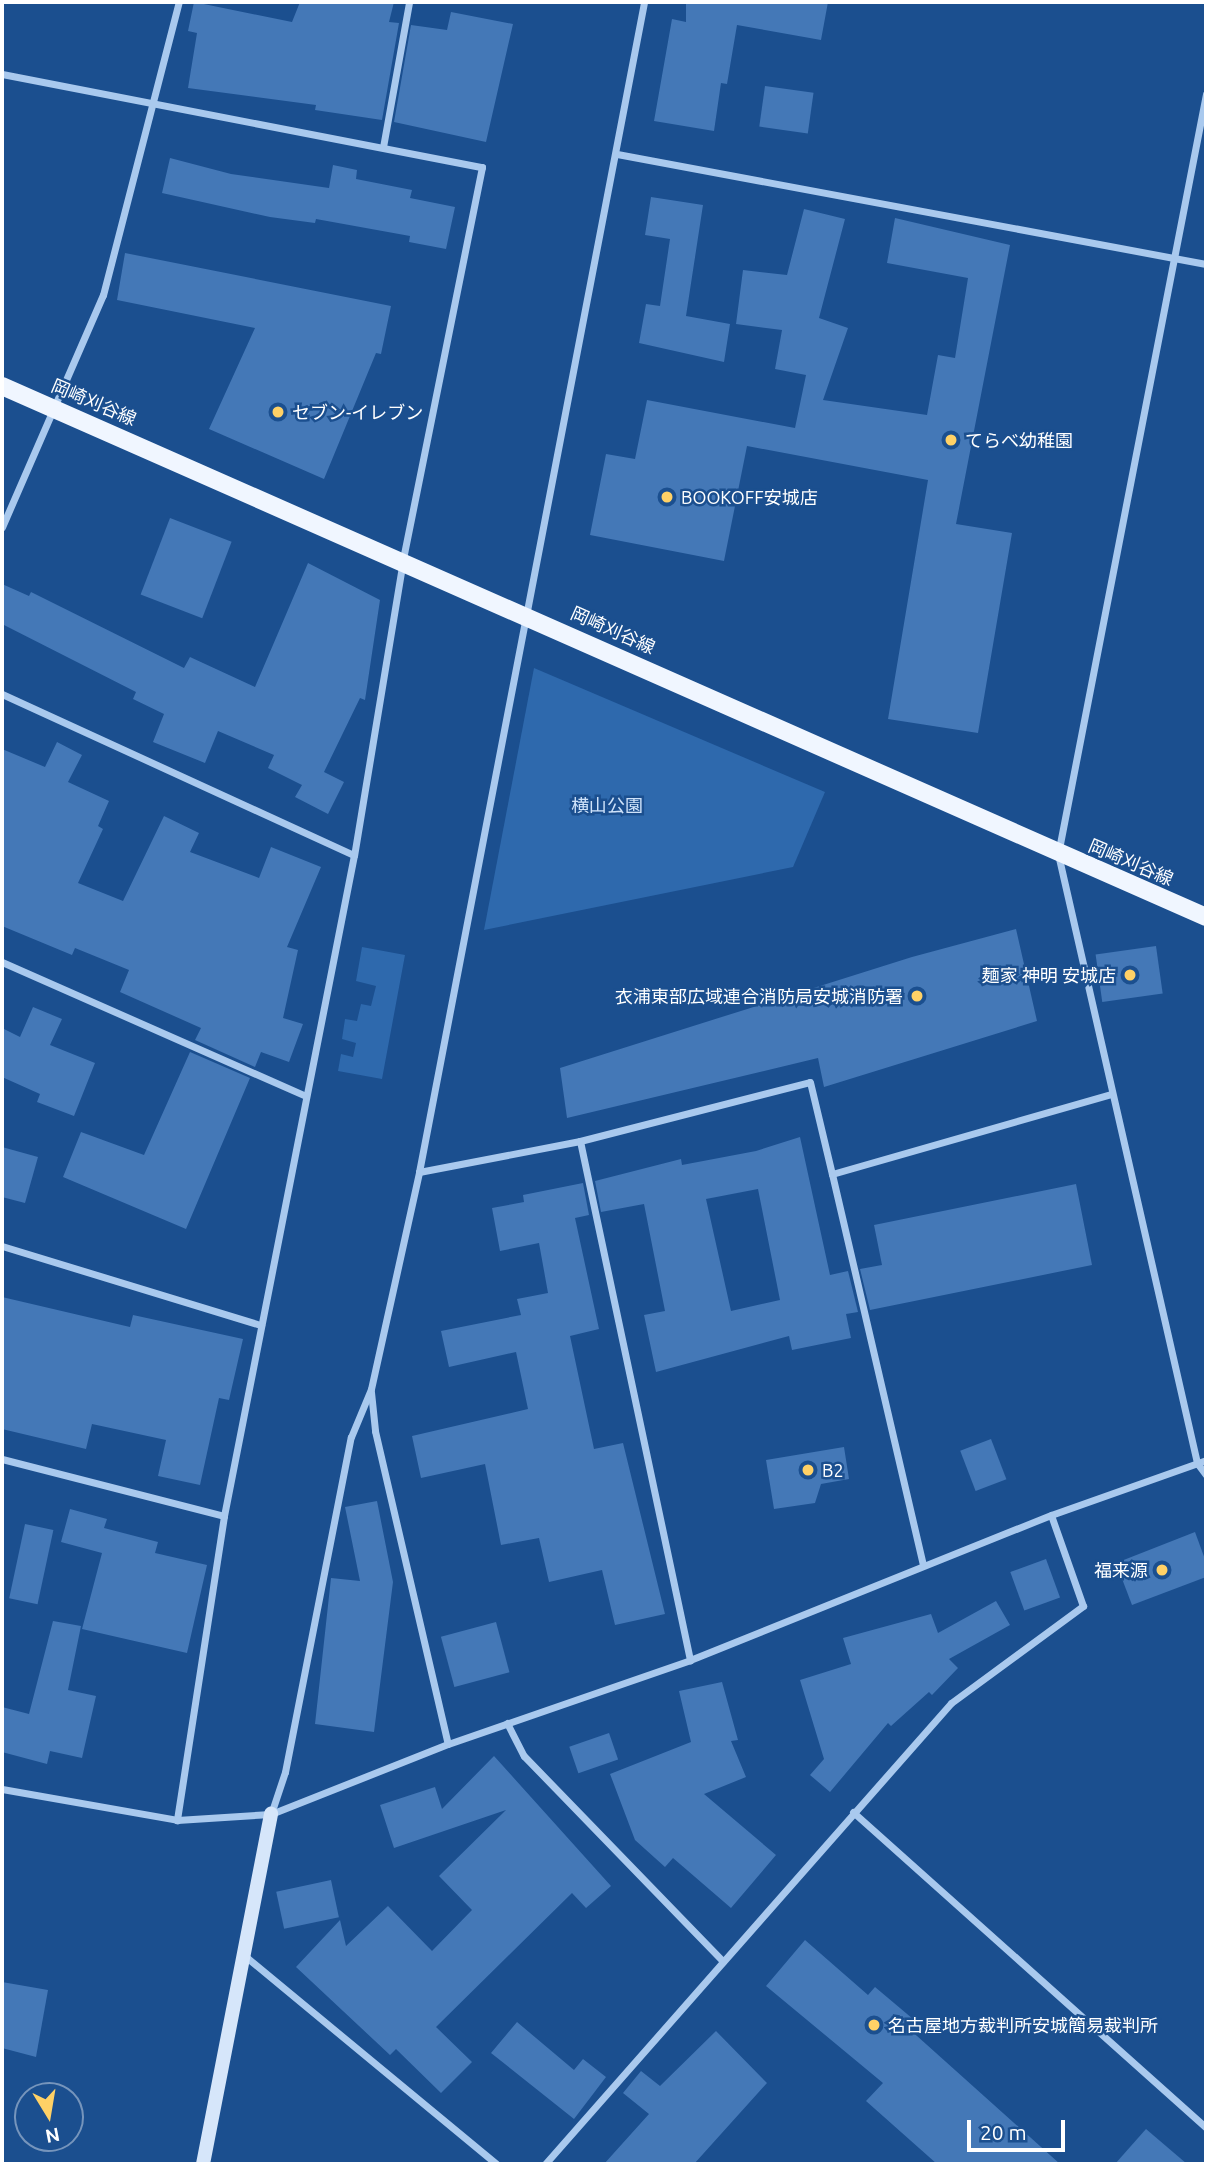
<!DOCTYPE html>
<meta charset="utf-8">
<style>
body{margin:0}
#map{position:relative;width:1208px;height:2166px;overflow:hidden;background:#1b4f8f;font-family:Ubuntu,"Noto Sans JP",sans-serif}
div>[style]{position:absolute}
.green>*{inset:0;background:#2e69ad}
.building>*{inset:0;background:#4478b7;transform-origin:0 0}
.street>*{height:7px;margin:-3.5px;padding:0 3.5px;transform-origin:3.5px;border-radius:3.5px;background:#a9c9ee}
.secondary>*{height:14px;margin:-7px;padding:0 7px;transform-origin:7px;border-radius:7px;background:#d6e6fa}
.primary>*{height:18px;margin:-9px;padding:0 9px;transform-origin:9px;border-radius:9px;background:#f0f6ff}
.dots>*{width:19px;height:19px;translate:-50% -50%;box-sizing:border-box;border:4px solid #1b4f8f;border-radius:50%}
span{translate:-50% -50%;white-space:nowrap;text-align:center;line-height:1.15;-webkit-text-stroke:5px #1b4f8f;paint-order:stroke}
.street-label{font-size:18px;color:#fff}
.poi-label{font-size:18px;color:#fff}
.left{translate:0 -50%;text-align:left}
.right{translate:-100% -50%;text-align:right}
.park-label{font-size:18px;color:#cfe3fa}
.frame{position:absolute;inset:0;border:4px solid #fff;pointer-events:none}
.north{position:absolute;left:14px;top:2082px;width:70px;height:70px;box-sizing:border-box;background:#1b4f8f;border:2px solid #7695bc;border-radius:50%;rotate:169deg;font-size:19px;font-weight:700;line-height:28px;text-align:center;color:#fff}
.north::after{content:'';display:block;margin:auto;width:24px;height:32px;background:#ffd166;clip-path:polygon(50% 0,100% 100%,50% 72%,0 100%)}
.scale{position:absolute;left:967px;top:2120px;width:98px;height:32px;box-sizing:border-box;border:4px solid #fff;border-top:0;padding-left:9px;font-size:21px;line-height:24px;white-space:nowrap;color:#fff;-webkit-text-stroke:5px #1b4f8f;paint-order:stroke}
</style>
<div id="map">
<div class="green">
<i style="clip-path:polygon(534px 668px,825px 792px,793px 867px,484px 930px)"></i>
<i style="clip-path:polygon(362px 947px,405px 955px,382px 1079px,338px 1071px,341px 1054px,353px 1057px,356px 1043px,342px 1039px,345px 1019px,357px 1021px,361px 1004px,371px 1006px,376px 986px,356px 981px)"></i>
</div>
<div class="building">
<i style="clip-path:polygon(194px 2px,292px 22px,300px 2px,394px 2px,389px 22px,399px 23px,382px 120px,315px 110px,316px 105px,188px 88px,197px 33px,188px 31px)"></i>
<i style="clip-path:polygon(686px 2px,828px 2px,821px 40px,737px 25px,727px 84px,721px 83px,714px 131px,654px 121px,672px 19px,686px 22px)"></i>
<i style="clip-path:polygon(451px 12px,513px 24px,486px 142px,394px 122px,411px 25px,447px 30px)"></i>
<i style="left:765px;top:86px;width:49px;height:41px;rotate:8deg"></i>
<i style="clip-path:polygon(170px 158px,231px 174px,329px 188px,333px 165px,357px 170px,356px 179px,412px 190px,410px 198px,455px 207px,446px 249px,409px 242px,410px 236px,316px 219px,315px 223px,270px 217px,162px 193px)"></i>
<i style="clip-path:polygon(651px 197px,703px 205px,686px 316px,730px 324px,724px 362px,639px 343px,646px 304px,660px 306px,670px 239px,645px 235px)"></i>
<i style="clip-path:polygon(804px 209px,845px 219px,819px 318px,848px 328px,823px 400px,927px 415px,938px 355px,955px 358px,968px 278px,887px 263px,895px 218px,1010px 245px,956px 524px,1012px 533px,978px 733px,888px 719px,928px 480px,747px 446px,724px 561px,590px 535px,606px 454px,635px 459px,647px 400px,795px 428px,806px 375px,775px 369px,782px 330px,736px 324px,743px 270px,787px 275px)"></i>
<i style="clip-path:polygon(125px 253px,391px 306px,381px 354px,376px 353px,324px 479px,209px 429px,255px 328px,117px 300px)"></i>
<i style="left:170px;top:518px;width:66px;height:82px;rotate:21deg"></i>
<i style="clip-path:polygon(308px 563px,380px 600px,365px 700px,360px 698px,324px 772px,344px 782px,328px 814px,295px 797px,302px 785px,268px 768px,274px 755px,218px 731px,205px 763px,153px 742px,164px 714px,133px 699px,136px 692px,2px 624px,2px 584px,29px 596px,31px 592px,184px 668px,190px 657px,255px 687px)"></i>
<i style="clip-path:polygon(57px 742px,82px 755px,68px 782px,109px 801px,98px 826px,103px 829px,78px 883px,123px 901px,164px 816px,199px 833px,190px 852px,259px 878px,271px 847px,321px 867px,287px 947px,298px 950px,283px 1018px,303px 1024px,289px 1062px,261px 1052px,255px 1067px,195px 1040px,201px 1028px,120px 992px,129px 970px,75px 948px,72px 955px,2px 926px,2px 749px,45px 767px)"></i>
<i style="clip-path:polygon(1016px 929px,1037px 1021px,824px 1087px,818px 1058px,567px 1118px,560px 1068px,912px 957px)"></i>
<i style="left:1156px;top:946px;width:48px;height:61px;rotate:82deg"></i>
<i style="clip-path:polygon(33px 1007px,62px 1019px,50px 1045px,95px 1063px,74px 1116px,37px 1102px,40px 1094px,2px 1077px,2px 1028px,20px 1037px)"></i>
<i style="clip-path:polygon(190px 1052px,250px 1078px,186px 1229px,63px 1177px,81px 1132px,144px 1155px)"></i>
<i style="clip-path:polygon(evenodd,800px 1137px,830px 1275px,848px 1271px,858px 1312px,846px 1314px,851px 1338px,792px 1350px,789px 1336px,656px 1372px,644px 1315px,665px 1311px,644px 1204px,601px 1212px,595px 1181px,681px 1159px,682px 1165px,756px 1151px,800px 1137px,758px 1189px,780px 1300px,731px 1311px,706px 1199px,758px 1189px)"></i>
<i style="clip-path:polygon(2px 1147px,38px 1157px,25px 1203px,2px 1197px)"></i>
<i style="clip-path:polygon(583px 1183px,589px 1215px,575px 1218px,599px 1329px,570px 1336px,594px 1449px,623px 1443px,665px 1614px,615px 1625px,602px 1570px,549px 1582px,539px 1538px,501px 1545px,485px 1464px,421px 1478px,412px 1436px,528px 1409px,516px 1352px,449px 1367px,441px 1331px,521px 1315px,517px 1299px,548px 1293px,539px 1243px,500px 1251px,492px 1208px,524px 1202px,523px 1195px)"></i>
<i style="clip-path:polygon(1076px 1184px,1092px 1265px,870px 1310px,860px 1269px,882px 1265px,874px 1225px)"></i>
<i style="clip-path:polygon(2px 1297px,130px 1327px,133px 1315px,243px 1339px,229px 1400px,219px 1398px,200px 1485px,158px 1476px,166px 1440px,92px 1424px,86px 1449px,2px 1429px)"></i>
<i style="left:991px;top:1439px;width:43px;height:33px;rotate:69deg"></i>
<i style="clip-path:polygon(844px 1447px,849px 1479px,821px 1484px,815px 1503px,774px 1509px,766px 1460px)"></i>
<i style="clip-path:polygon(377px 1501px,393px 1582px,374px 1732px,315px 1724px,331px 1578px,360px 1581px,345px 1507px)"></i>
<i style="clip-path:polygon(70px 1509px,107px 1519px,104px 1528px,158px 1542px,155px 1553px,207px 1565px,187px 1653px,82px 1629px,102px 1553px,61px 1542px)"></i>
<i style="left:25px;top:1524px;width:29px;height:76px;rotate:12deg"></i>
<i style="clip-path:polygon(1195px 1532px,1206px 1562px,1206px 1577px,1132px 1605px,1116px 1563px)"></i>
<i style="left:1046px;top:1559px;width:41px;height:38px;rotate:70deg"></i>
<i style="clip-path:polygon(996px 1601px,1010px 1625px,949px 1659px,958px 1668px,932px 1695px,929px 1692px,891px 1726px,888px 1723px,830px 1792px,810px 1775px,824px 1759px,800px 1680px,851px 1664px,843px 1638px,931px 1614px,938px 1633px)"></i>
<i style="clip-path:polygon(53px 1621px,81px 1626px,68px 1690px,96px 1696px,82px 1758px,50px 1751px,47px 1764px,2px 1752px,2px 1707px,29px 1714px)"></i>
<i style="left:496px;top:1622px;width:52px;height:57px;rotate:75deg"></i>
<i style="clip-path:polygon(722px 1682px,738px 1740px,731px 1741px,746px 1777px,704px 1794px,776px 1855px,731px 1908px,673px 1858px,665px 1867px,635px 1840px,610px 1774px,691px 1742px,679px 1691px)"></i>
<i style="left:609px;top:1733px;width:28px;height:42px;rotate:71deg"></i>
<i style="clip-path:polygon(494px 1756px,611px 1886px,586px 1908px,572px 1893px,436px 2027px,472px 2062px,441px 2093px,396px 2049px,390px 2055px,296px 1967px,340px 1920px,346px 1946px,388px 1906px,432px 1951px,472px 1910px,439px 1876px,506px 1810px,394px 1848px,380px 1805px,435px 1787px,442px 1809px)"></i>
<i style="left:331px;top:1880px;width:38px;height:56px;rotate:78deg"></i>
<i style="clip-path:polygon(805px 1940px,868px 1995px,875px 1987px,913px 2019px,907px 2027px,1060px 2164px,937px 2164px,866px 2101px,883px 2083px,766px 1986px)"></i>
<i style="clip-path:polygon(2px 1982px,48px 1990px,36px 2057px,2px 2048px)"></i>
<i style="clip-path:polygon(517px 2022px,574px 2070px,583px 2059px,606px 2077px,574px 2119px,491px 2053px)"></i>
<i style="clip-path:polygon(716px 2031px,767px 2083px,694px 2164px,604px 2164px,649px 2114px,623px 2093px,641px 2071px,660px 2086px)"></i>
<i style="clip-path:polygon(1146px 2129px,1187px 2164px,1115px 2164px)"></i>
</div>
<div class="street">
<i style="left:2px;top:74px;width:489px;rotate:11deg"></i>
<i style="left:482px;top:167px;width:401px;rotate:101.4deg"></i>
<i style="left:403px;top:560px;width:299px;rotate:99.4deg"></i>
<i style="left:354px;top:855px;width:674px;rotate:101.13deg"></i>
<i style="left:224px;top:1516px;width:308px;rotate:98.8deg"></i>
<i style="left:1206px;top:94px;width:774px;rotate:101.02deg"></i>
<i style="left:1058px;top:854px;width:625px;rotate:77.14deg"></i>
<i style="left:1197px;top:1463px;width:15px;rotate:53deg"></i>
<i style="left:383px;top:147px;width:147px;rotate:-79.8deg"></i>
<i style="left:617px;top:154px;width:599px;rotate:10.58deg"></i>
<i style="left:2px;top:527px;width:253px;rotate:-66.5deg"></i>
<i style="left:103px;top:295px;width:303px;rotate:-75.5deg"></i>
<i style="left:2px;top:694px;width:387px;rotate:24.6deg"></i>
<i style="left:2px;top:962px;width:330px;rotate:23.8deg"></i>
<i style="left:580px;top:1141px;width:531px;rotate:78.03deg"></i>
<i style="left:419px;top:1172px;width:164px;rotate:-10.9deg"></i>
<i style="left:580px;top:1141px;width:237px;rotate:-14.4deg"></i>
<i style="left:810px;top:1082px;width:95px;rotate:76.6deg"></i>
<i style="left:832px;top:1174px;width:290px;rotate:-16deg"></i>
<i style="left:832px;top:1174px;width:401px;rotate:76.9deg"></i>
<i style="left:2px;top:1246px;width:271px;rotate:17deg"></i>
<i style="left:371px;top:1392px;width:39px;rotate:84deg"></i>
<i style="left:375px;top:1431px;width:321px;rotate:76.9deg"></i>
<i style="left:2px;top:1459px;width:229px;rotate:14.4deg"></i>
<i style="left:507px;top:1723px;width:37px;rotate:63deg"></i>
<i style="left:524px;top:1756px;width:286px;rotate:45.9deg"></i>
<i style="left:2px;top:1789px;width:178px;rotate:10deg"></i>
<i style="left:177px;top:1820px;width:94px;rotate:-3.7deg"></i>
<i style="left:271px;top:1814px;width:190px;rotate:-21.6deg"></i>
<i style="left:448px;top:1744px;width:256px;rotate:-19.1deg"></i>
<i style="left:690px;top:1660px;width:389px;rotate:-21.9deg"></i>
<i style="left:1051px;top:1515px;width:164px;rotate:-19.5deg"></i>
<i style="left:853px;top:1812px;width:474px;rotate:41.8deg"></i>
<i style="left:271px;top:1814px;width:44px;rotate:-71.6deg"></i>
<i style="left:285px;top:1772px;width:341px;rotate:-78.9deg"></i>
<i style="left:351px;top:1437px;width:52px;rotate:-67.4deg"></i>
<i style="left:371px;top:1389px;width:222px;rotate:-77.5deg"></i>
<i style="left:419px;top:1172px;width:1191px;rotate:-79.11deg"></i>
<i style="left:245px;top:1956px;width:326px;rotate:39.6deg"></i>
<i style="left:545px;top:2164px;width:614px;rotate:-48.63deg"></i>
<i style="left:951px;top:1703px;width:164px;rotate:-36.3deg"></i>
<i style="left:1083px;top:1606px;width:96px;rotate:-109.4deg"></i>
</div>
<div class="secondary">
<i style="left:203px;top:2164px;width:357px;rotate:-79deg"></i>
</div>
<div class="primary">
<i style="left:2px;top:386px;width:1316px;rotate:23.8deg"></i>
</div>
<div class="dots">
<i style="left:278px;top:412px;background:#ffd166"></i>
<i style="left:951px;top:440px;background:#ffd166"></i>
<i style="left:667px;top:497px;background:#ffd166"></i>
<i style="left:1130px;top:975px;background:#ffd166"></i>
<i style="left:917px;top:996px;background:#ffd166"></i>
<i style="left:808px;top:1470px;background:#ffd166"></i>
<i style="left:1162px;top:1570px;background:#ffd166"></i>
<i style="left:874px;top:2025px;background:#ffd166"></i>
</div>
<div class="street-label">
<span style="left:94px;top:402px;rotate:23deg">岡崎刈谷線</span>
<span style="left:613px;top:630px;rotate:24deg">岡崎刈谷線</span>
<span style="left:1131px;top:862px;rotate:23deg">岡崎刈谷線</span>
</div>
<div class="poi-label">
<span class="left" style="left:292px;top:412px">セブン-イレブン</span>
<span class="left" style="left:965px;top:440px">てらべ幼稚園</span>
<span class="left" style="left:681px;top:497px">BOOKOFF安城店</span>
<span class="right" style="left:1116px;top:975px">麺家 神明 安城店</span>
<span class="right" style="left:903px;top:996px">衣浦東部広域連合消防局安城消防署</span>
<span class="left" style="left:822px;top:1470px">B2</span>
<span class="right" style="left:1148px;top:1570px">福来源</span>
<span class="left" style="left:888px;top:2025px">名古屋地方裁判所安城簡易裁判所</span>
</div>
<div class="park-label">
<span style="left:607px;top:805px">横山公園</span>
</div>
<div class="frame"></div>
<div class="north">N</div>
<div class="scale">20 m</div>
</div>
